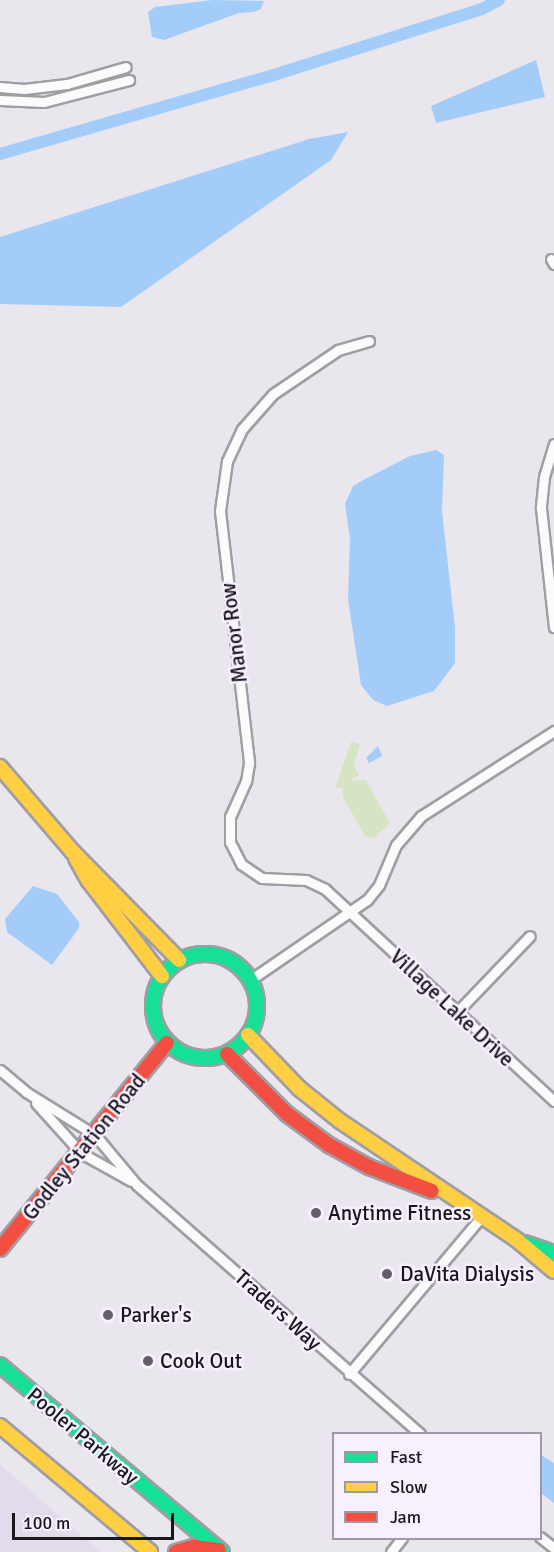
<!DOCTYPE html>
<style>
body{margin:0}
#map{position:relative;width:554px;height:1552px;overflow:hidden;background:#eae6ee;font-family:Signika,sans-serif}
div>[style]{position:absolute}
.built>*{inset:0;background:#e2dbeb}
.green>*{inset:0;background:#d6e4c4}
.water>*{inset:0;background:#a3cdf8}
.canal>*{height:12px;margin:-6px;padding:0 6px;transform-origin:6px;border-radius:6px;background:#a3cdf8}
.roads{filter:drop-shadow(2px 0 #a09da3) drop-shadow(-2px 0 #a09da3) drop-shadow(0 2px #a09da3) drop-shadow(0 -2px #a09da3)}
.street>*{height:9px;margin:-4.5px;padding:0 4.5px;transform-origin:4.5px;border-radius:4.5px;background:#fcfbfc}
.fast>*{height:14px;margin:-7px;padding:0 7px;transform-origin:7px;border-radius:7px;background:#16e098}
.fast>.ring{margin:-7px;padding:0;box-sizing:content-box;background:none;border:14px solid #16e098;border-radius:50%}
.slow>*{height:14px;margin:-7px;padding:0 7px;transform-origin:7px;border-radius:7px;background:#ffcf43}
.jam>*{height:14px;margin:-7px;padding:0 7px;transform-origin:7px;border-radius:7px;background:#f24e42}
.dots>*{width:16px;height:16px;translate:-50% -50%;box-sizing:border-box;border:3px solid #f6f0ff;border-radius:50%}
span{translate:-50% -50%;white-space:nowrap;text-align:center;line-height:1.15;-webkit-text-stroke:5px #f6f0ff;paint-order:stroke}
.street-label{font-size:21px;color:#19171c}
.poi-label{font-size:21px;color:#19171c}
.left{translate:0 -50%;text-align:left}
.legend{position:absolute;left:332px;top:1432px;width:210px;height:108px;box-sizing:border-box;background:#f6f0ff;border:2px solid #9e99a4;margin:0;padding:8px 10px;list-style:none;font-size:18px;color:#19171c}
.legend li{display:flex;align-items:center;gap:12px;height:30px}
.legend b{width:30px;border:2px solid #9e99a4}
.scale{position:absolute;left:12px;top:1513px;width:162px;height:27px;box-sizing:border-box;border:3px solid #19171c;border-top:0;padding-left:8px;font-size:18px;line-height:21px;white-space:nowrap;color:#19171c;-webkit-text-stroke:4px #f6f0ff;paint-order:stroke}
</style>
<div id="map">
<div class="built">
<i style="clip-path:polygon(0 1464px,101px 1552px,0 1552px)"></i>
</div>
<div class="green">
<i style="clip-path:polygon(351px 742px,360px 744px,354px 766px,359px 775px,350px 781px,366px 780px,390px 823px,374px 838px,365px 836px,343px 797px,342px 787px,335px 788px)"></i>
</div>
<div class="water">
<i style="clip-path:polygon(212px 0,264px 1px,261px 9px,253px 12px,239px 13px,164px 40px,152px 37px,148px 12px,155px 7px)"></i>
<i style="clip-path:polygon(536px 60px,545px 97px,436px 123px,431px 106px)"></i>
<i style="clip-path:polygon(348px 132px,331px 160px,121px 307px,0 304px,0 237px,309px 139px)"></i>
<i style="clip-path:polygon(436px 450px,444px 455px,442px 511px,455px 628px,455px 663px,434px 691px,387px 706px,373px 700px,361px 685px,348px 599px,350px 539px,345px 504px,353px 486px,367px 478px,410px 456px)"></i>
<i style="clip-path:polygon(378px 746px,382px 756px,369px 763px,366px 758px)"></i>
<i style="clip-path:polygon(33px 886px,57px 894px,79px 922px,79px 928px,52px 965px,7px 932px,5px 919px)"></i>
<i style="clip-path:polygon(541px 1455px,554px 1463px,554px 1503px,541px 1493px)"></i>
</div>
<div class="canal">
<i style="left:0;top:154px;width:288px;rotate:-16.1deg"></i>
<i style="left:277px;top:74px;width:215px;rotate:-17.6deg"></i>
<i style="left:482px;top:9px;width:19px;rotate:-28deg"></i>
</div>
<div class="roads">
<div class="street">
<i style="left:0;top:87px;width:24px;rotate:5deg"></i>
<i style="left:24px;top:89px;width:43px;rotate:-6.6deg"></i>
<i style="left:67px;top:84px;width:61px;rotate:-16.1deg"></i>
<i style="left:0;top:100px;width:44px;rotate:2.6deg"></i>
<i style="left:44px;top:102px;width:88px;rotate:-14.5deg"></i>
<i style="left:551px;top:259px;width:6px;rotate:59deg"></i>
<i style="left:369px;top:341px;width:32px;rotate:164deg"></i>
<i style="left:338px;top:350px;width:78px;rotate:145.9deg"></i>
<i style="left:273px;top:394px;width:47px;rotate:131.5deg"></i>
<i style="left:242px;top:429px;width:35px;rotate:115deg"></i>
<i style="left:227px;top:461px;width:50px;rotate:98deg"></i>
<i style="left:220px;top:511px;width:254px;rotate:83.4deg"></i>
<i style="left:249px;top:763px;width:18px;rotate:99deg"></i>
<i style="left:246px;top:781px;width:39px;rotate:114deg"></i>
<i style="left:230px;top:817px;width:25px;rotate:90deg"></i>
<i style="left:230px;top:842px;width:25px;rotate:63deg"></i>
<i style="left:241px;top:864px;width:25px;rotate:34deg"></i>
<i style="left:262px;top:878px;width:44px;rotate:2.6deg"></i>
<i style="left:306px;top:880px;width:21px;rotate:25deg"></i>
<i style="left:325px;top:889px;width:312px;rotate:42.8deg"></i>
<i style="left:554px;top:444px;width:34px;rotate:107deg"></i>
<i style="left:544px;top:477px;width:31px;rotate:96deg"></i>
<i style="left:541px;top:508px;width:120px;rotate:83.8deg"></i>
<i style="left:250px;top:980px;width:142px;rotate:-34.4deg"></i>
<i style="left:367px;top:900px;width:19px;rotate:-51deg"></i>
<i style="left:379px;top:885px;width:43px;rotate:-67deg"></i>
<i style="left:396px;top:845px;width:38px;rotate:-49deg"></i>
<i style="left:421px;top:816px;width:158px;rotate:-32.6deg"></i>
<i style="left:457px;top:1012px;width:105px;rotate:-46.2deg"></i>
<i style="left:0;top:1070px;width:34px;rotate:40deg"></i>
<i style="left:26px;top:1092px;width:81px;rotate:31.9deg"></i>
<i style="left:95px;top:1135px;width:65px;rotate:50deg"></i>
<i style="left:137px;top:1185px;width:377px;rotate:41.3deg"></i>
<i style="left:36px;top:1103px;width:67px;rotate:48deg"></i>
<i style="left:81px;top:1153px;width:57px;rotate:29.2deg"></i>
<i style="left:349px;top:1374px;width:205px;rotate:-49.9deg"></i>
<i style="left:540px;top:1537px;width:18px;rotate:38deg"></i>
<i style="left:391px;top:1552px;width:18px;rotate:-52deg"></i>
</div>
<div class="fast">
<i class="ring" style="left:153px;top:954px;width:90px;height:90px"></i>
<i style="left:525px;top:1243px;width:31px;rotate:19deg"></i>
<i style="left:0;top:1365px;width:290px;rotate:40.1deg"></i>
</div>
<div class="slow">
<i style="left:0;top:767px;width:111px;rotate:49.4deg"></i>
<i style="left:72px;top:851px;width:153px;rotate:45.5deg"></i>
<i style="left:76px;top:858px;width:26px;rotate:61deg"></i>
<i style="left:89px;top:881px;width:120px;rotate:52.5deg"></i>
<i style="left:248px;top:1035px;width:75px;rotate:46.1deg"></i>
<i style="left:300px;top:1089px;width:51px;rotate:38.7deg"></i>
<i style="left:340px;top:1121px;width:213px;rotate:33.9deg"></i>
<i style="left:517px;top:1240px;width:48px;rotate:40deg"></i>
<i style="left:0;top:1426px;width:196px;rotate:40deg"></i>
</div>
<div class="jam">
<i style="left:227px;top:1054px;width:85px;rotate:45deg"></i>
<i style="left:287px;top:1114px;width:52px;rotate:36.4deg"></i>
<i style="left:329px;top:1145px;width:46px;rotate:28.8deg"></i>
<i style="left:369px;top:1167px;width:67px;rotate:20.9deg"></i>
<i style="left:0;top:1249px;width:265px;rotate:-51deg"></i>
<i style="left:176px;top:1552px;width:19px;rotate:-16deg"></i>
<i style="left:194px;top:1547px;width:25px;rotate:7deg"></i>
</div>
</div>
<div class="dots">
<i style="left:316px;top:1213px;background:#625f66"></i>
<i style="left:387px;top:1274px;background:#625f66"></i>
<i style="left:108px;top:1315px;background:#625f66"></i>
<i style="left:148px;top:1361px;background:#625f66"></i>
</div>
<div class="street-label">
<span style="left:234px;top:633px;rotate:-97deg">Manor Row</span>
<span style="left:452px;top:1008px;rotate:43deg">Village Lake Drive</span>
<span style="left:84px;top:1147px;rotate:-51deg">Godley Station Road</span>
<span style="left:278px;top:1310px;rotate:42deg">Traders Way</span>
<span style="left:83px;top:1436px;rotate:40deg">Pooler Parkway</span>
</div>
<div class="poi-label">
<span class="left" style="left:328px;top:1213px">Anytime Fitness</span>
<span class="left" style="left:400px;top:1274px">DaVita Dialysis</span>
<span class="left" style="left:120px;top:1315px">Parker's</span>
<span class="left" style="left:160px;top:1361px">Cook Out</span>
</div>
<ul class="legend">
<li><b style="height:8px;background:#16e098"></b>Fast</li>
<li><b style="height:8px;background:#ffcf43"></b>Slow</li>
<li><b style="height:8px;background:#f24e42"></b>Jam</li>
</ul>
<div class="scale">100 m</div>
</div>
